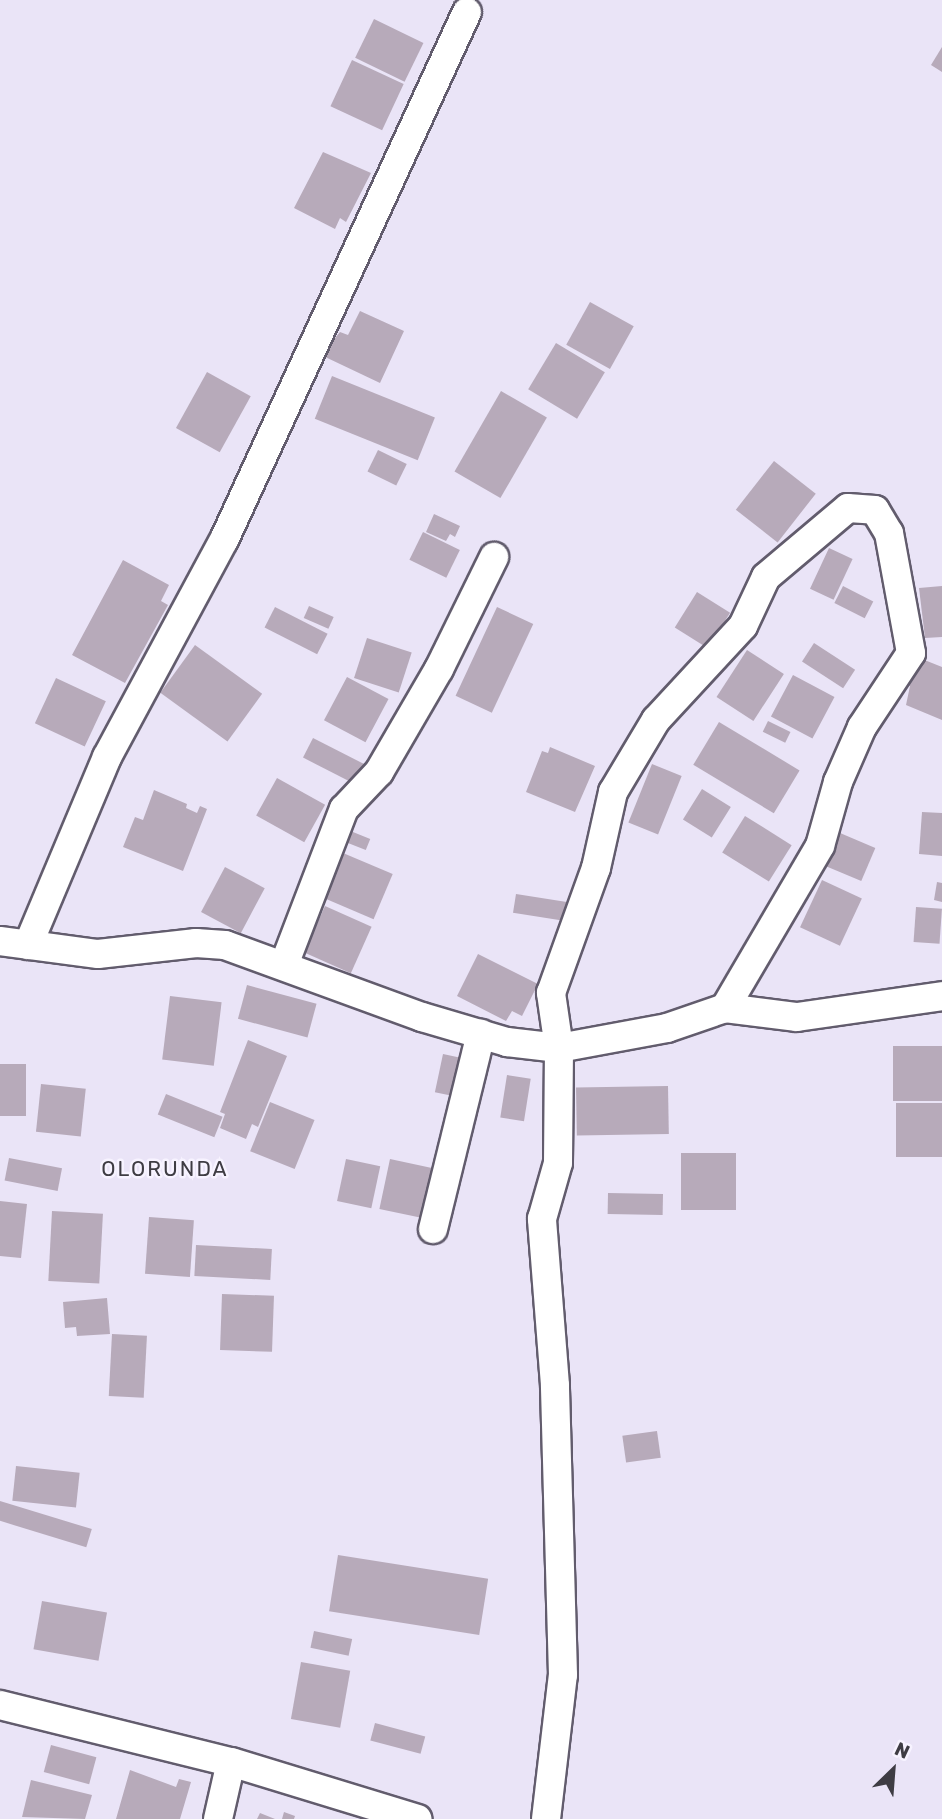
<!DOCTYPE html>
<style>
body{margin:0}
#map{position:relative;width:942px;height:1819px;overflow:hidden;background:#eae4f7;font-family:Rubik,sans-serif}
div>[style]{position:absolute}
.building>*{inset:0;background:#b7aaba;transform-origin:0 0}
.roads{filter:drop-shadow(2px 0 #625c6d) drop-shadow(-2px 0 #625c6d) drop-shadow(0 2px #625c6d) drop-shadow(0 -2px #625c6d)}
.minor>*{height:28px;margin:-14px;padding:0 14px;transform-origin:14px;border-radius:14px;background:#fff}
span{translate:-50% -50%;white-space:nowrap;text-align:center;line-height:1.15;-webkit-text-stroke:5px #f7f3ff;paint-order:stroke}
.quarter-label{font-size:21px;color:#3e3c43;letter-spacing:2px}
.north{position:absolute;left:858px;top:1735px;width:70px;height:70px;-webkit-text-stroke:5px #f7f3ff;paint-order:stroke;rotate:25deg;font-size:19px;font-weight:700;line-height:28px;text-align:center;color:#3e3c43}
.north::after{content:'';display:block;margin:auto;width:24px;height:32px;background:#3e3c43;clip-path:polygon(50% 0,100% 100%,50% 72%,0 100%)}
</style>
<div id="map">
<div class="building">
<i style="left:374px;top:19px;width:55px;height:43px;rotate:26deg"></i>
<i style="clip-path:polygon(942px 47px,942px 72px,931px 65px)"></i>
<i style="left:352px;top:60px;width:57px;height:51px;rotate:25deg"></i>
<i style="clip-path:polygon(323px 152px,371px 173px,346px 222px,340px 218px,335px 229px,294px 208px)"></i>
<i style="left:590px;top:302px;width:50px;height:49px;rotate:29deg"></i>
<i style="clip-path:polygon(360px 311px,404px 331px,380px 383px,321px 355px,340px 332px,348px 335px)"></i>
<i style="left:556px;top:343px;width:57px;height:54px;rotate:31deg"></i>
<i style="left:207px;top:372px;width:50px;height:64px;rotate:29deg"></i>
<i style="left:332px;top:376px;width:111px;height:46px;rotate:22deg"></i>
<i style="left:501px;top:391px;width:53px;height:93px;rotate:30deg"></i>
<i style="left:378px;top:450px;width:32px;height:24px;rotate:26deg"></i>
<i style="left:774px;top:461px;width:53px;height:62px;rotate:38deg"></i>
<i style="clip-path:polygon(434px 514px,460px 526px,455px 537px,450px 534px,446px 541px,426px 532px)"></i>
<i style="left:423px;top:532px;width:41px;height:31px;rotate:26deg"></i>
<i style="left:829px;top:548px;width:26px;height:45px;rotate:25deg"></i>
<i style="clip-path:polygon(123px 560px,169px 585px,161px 601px,168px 605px,125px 683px,72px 655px)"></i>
<i style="left:843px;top:586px;width:34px;height:19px;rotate:27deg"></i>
<i style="clip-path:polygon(942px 586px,942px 637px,925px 638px,919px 588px)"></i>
<i style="left:697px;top:592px;width:39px;height:42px;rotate:32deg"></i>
<i style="left:309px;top:606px;width:27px;height:13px;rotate:24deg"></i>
<i style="left:275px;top:607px;width:59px;height:23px;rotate:27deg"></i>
<i style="left:497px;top:607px;width:40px;height:98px;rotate:25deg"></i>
<i style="left:367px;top:638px;width:47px;height:42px;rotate:18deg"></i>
<i style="left:814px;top:643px;width:49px;height:22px;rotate:33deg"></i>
<i style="left:195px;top:645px;width:83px;height:59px;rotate:36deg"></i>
<i style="left:747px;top:650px;width:44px;height:56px;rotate:33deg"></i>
<i style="clip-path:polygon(922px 659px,942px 667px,942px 720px,906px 705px,910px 686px,903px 683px,908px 670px,916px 673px)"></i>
<i style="left:793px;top:675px;width:47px;height:47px;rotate:28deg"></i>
<i style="left:347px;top:677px;width:47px;height:49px;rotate:28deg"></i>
<i style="left:56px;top:678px;width:55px;height:50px;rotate:25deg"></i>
<i style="left:768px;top:721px;width:25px;height:12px;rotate:26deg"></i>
<i style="left:719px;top:722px;width:94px;height:50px;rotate:31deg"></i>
<i style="left:313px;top:738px;width:63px;height:22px;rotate:27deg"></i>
<i style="clip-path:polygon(550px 747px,595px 766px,575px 812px,526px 792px,542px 751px,548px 753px)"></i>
<i style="left:652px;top:764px;width:32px;height:63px;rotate:22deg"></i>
<i style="left:277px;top:778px;width:55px;height:43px;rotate:29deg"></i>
<i style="left:702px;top:789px;width:34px;height:36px;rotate:32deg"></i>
<i style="clip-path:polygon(154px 790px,187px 804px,186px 808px,197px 813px,200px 806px,207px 809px,183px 871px,123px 847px,135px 817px,143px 820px)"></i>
<i style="clip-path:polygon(922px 812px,942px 813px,942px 856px,919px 854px)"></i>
<i style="left:745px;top:816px;width:55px;height:43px;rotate:32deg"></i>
<i style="left:348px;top:830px;width:24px;height:12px;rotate:22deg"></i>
<i style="left:833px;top:830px;width:46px;height:36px;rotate:23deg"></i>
<i style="left:343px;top:853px;width:54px;height:49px;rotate:23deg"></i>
<i style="left:225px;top:867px;width:45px;height:51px;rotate:28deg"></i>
<i style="left:822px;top:880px;width:44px;height:52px;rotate:25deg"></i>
<i style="clip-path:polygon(937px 882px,942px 883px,942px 902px,934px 900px)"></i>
<i style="left:516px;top:894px;width:53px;height:19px;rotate:9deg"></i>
<i style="left:325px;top:906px;width:51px;height:51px;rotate:24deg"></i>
<i style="left:916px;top:907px;width:26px;height:35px;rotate:4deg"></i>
<i style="clip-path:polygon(478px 954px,538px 984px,522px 1016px,512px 1011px,506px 1021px,457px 996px)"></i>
<i style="left:247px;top:985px;width:72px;height:35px;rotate:15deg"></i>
<i style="left:170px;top:996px;width:52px;height:64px;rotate:7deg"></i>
<i style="clip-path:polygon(248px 1040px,287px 1056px,258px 1127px,252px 1124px,246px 1139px,220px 1128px,225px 1114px,220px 1112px)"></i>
<i style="left:942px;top:1046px;width:55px;height:49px;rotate:90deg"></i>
<i style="left:443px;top:1054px;width:25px;height:39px;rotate:12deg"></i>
<i style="left:0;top:1064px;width:26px;height:52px"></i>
<i style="left:507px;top:1075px;width:24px;height:43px;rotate:9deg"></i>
<i style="left:41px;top:1084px;width:45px;height:48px;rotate:6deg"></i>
<i style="left:668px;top:1086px;width:48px;height:92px;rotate:89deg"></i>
<i style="left:166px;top:1094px;width:61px;height:22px;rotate:22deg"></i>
<i style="left:270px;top:1102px;width:48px;height:53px;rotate:22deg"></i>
<i style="left:942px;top:1103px;width:54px;height:46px;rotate:90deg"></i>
<i style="left:681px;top:1153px;width:55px;height:57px"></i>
<i style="left:9px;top:1158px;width:54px;height:23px;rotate:11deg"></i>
<i style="left:346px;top:1159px;width:35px;height:43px;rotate:12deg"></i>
<i style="left:390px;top:1159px;width:44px;height:51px;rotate:12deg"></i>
<i style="left:608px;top:1193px;width:55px;height:21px;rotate:1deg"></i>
<i style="clip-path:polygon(0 1201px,27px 1204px,21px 1258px,0 1256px)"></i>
<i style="left:52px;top:1211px;width:51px;height:70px;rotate:3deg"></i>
<i style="left:149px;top:1217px;width:45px;height:57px;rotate:4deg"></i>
<i style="left:196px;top:1245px;width:76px;height:31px;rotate:3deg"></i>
<i style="left:222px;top:1294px;width:52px;height:56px;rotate:2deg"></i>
<i style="clip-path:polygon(107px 1298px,110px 1334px,77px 1336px,76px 1327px,65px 1328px,63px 1302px)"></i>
<i style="left:112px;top:1334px;width:35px;height:62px;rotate:3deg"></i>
<i style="left:657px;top:1431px;width:27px;height:35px;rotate:82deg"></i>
<i style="left:16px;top:1466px;width:64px;height:35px;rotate:6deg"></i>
<i style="left:0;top:1501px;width:96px;height:19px;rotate:17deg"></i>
<i style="left:338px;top:1555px;width:152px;height:57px;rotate:9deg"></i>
<i style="left:42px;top:1601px;width:66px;height:49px;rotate:10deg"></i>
<i style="left:314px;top:1631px;width:39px;height:17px;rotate:12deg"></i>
<i style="left:301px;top:1662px;width:50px;height:58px;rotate:10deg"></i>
<i style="left:375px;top:1723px;width:52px;height:18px;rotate:15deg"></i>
<i style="left:51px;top:1745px;width:47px;height:28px;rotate:15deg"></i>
<i style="clip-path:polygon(130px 1770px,176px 1787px,179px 1779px,191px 1782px,180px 1819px,116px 1819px)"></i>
<i style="clip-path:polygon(31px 1780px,92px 1795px,85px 1819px,22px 1817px)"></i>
<i style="clip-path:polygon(284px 1812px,295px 1816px,294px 1819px,282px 1819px)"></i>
<i style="clip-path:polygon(260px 1813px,275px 1819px,257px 1819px)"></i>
</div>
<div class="roads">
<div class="minor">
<i style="left:0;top:941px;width:99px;rotate:7.6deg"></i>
<i style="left:98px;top:954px;width:99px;rotate:-6.4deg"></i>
<i style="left:196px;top:943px;width:29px;rotate:4deg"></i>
<i style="left:225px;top:945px;width:210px;rotate:20.1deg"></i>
<i style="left:422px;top:1017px;width:89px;rotate:16.4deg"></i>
<i style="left:507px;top:1042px;width:52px;rotate:6.6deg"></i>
<i style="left:559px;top:1048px;width:110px;rotate:-10.5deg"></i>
<i style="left:667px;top:1028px;width:61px;rotate:-19deg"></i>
<i style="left:725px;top:1008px;width:73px;rotate:7.1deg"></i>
<i style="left:797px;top:1017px;width:147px;rotate:-8.2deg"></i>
<i style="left:28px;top:945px;width:204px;rotate:-67.2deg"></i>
<i style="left:107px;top:757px;width:247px;rotate:-61.7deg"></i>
<i style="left:224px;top:540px;width:581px;rotate:-65.29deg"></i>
<i style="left:284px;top:965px;width:167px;rotate:-69deg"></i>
<i style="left:344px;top:809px;width:51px;rotate:-46.6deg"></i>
<i style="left:379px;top:772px;width:119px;rotate:-59.8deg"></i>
<i style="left:439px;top:669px;width:125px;rotate:-63.8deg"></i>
<i style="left:433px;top:1229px;width:201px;rotate:-76.2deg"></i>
<i style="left:0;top:1705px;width:238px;rotate:13.9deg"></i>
<i style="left:231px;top:1762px;width:195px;rotate:17deg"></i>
<i style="left:218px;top:1819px;width:58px;rotate:-77.2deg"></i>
<i style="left:546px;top:1819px;width:145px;rotate:-83.3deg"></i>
<i style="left:563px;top:1675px;width:290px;rotate:-91.6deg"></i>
<i style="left:555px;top:1385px;width:167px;rotate:-94.5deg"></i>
<i style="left:542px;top:1219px;width:58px;rotate:-74.1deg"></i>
<i style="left:558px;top:1163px;width:115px;rotate:-89.5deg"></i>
<i style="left:559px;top:1048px;width:56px;rotate:-98.3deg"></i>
<i style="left:551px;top:993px;width:133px;rotate:-70.2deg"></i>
<i style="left:596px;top:868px;width:78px;rotate:-77.4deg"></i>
<i style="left:613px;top:792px;width:84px;rotate:-59.2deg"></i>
<i style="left:656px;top:720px;width:128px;rotate:-47.2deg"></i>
<i style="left:743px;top:626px;width:54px;rotate:-64.9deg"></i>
<i style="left:766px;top:577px;width:107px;rotate:-40.1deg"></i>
<i style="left:848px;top:508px;width:27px;rotate:4deg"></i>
<i style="left:875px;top:510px;width:27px;rotate:59deg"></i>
<i style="left:889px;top:533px;width:122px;rotate:79.6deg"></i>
<i style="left:911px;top:653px;width:89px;rotate:123.5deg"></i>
<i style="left:862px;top:727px;width:60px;rotate:113.6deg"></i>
<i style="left:838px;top:782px;width:66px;rotate:105.7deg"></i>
<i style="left:820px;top:846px;width:188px;rotate:120.4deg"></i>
</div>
</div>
<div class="quarter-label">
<span style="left:165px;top:1169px">OLORUNDA</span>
</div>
<div class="north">N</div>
</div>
